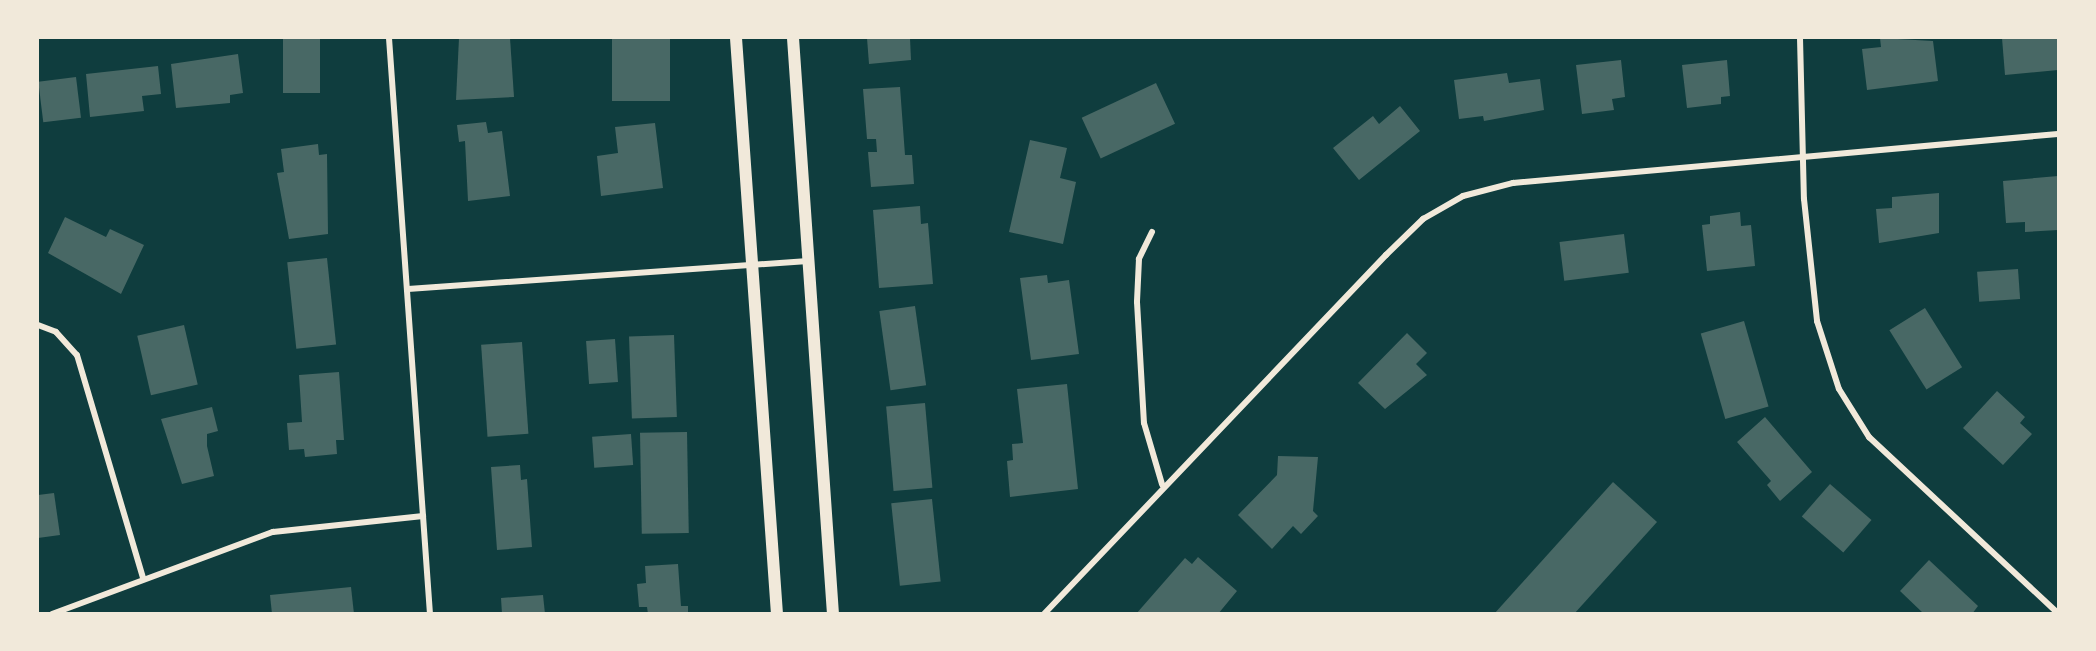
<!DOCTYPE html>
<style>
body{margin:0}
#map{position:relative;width:2096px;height:651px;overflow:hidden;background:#0f3d3e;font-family:Roboto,sans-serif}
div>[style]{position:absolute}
.building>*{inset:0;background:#486865;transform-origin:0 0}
.minor>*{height:6px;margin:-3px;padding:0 3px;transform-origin:3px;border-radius:3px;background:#f1e9da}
.secondary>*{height:12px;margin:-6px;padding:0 6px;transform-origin:6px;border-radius:6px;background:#f1e9da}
span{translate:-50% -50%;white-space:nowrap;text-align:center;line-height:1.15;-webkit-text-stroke:6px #f1e9da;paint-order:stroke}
.frame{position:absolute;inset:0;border:39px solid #f1e9da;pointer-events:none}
</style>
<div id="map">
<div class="building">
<i style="left:283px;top:38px;width:37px;height:55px"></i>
<i style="clip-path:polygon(459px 38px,510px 38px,514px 97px,456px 100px)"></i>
<i style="left:612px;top:38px;width:58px;height:63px"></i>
<i style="clip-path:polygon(867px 38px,910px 38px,911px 60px,869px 64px)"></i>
<i style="clip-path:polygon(1880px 38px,1933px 41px,1938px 81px,1867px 90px,1862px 49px,1881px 47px)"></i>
<i style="clip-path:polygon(2002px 38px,2058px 38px,2058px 70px,2005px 75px)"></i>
<i style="clip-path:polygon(238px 54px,243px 93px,230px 95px,230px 103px,176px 108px,171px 64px)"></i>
<i style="clip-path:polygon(1621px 60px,1625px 97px,1612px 99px,1614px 110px,1582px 114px,1576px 65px)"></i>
<i style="clip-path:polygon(1727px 60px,1730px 96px,1721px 97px,1721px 104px,1687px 108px,1682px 65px)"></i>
<i style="clip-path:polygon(158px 66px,161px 94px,142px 96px,144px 111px,90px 117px,86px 74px)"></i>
<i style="clip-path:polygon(1507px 73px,1509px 83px,1540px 79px,1544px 110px,1484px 121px,1483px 116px,1459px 119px,1454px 80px)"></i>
<i style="left:76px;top:77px;width:41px;height:38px;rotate:83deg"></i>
<i style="left:1156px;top:83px;width:45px;height:82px;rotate:65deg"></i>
<i style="clip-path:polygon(900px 87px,905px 155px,912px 155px,914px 184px,871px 187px,868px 152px,877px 152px,876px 139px,867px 139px,863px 89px)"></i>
<i style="clip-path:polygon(1400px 106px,1420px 131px,1359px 180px,1333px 148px,1373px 116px,1379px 124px)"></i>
<i style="clip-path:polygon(486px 122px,488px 133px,502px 131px,510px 196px,468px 201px,465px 141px,459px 142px,457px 125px)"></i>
<i style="clip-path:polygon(655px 123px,663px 188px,601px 196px,597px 156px,618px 153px,615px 127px)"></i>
<i style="clip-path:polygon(1030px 140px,1067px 148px,1060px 178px,1076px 182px,1063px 244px,1009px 232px)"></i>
<i style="clip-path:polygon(318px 144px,319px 155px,327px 154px,328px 234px,289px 239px,277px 173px,284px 172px,281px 149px)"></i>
<i style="clip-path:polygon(2058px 176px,2058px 230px,2025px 232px,2025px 222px,2006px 223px,2003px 181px)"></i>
<i style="clip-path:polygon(1939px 193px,1939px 233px,1879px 243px,1876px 209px,1892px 208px,1892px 197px)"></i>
<i style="clip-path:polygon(920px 206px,921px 224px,928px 223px,933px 284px,879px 288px,873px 210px)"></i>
<i style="clip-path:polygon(1740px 212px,1741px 226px,1751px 225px,1755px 266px,1707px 271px,1702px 225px,1710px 224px,1710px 216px)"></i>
<i style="clip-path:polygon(65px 217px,106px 237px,110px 229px,144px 245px,121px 294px,48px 253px)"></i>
<i style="left:1624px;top:234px;width:39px;height:65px;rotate:83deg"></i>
<i style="left:327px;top:258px;width:87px;height:40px;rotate:84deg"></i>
<i style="left:2018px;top:269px;width:30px;height:41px;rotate:86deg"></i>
<i style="clip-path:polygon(1047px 275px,1048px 283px,1069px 280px,1079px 354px,1031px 360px,1020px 278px)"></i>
<i style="left:915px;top:306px;width:80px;height:36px;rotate:82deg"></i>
<i style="left:1925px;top:308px;width:70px;height:42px;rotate:58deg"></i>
<i style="left:1744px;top:321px;width:89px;height:45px;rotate:74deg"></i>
<i style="left:184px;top:325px;width:61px;height:48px;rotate:77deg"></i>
<i style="clip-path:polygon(1407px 333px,1427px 353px,1416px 364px,1427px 375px,1385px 409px,1358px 383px)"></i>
<i style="left:674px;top:335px;width:82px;height:45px;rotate:88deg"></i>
<i style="left:615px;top:339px;width:43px;height:29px;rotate:86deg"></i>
<i style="left:522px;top:342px;width:92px;height:41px;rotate:86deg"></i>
<i style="clip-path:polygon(339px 372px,344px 440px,336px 440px,337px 454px,305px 457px,304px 449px,289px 450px,287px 423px,302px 422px,299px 375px)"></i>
<i style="clip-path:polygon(1067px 384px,1078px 489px,1010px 497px,1007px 461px,1013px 460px,1012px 444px,1023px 443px,1017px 389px)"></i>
<i style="clip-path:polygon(1997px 391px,2025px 417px,2020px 423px,2032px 434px,2003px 465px,1963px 428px)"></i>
<i style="left:925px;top:403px;width:85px;height:39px;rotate:85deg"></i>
<i style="clip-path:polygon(212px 407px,218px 431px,207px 434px,207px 446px,214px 476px,182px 484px,161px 419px)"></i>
<i style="clip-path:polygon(1765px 417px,1812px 472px,1780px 501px,1767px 485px,1771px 481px,1737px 442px)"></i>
<i style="left:687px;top:432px;width:101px;height:47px;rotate:89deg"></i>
<i style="left:631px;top:434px;width:31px;height:39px;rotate:86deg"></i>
<i style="clip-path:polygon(1278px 456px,1318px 457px,1313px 511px,1318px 516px,1301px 534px,1293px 526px,1272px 549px,1238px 515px,1277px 475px)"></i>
<i style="clip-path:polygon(520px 465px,521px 480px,527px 479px,532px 547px,497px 550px,491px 467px)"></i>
<i style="clip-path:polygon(1613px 482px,1657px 522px,1574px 614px,1494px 614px)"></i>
<i style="left:1830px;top:484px;width:55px;height:43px;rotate:41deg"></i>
<i style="clip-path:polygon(54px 493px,60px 535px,38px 538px,38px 495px)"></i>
<i style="left:932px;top:499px;width:83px;height:41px;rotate:84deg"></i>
<i style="clip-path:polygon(1198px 557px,1237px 591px,1218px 614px,1136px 614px,1185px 558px,1192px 564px)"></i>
<i style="clip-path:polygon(1929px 560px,1978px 606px,1972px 614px,1924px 614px,1900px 591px)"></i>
<i style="clip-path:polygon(678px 564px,681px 606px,688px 606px,688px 614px,648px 614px,647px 607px,639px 607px,637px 584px,646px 583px,645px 566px)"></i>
<i style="clip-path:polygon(351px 587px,354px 614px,272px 614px,270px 595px)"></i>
<i style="clip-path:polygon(543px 595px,545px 614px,502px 614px,501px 598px)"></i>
</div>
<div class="minor">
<i style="left:389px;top:38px;width:577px;rotate:85.93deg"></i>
<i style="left:1800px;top:38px;width:161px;rotate:88.6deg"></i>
<i style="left:1804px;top:199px;width:123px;rotate:83.9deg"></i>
<i style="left:1817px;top:321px;width:71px;rotate:72.1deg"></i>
<i style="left:1839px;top:389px;width:57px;rotate:58deg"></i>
<i style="left:1869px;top:437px;width:258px;rotate:43deg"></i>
<i style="left:1152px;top:232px;width:30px;rotate:116deg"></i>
<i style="left:1139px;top:259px;width:43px;rotate:92.7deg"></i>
<i style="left:1137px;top:302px;width:121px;rotate:86.7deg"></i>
<i style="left:1144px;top:423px;width:64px;rotate:73.6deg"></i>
<i style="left:408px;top:289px;width:401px;rotate:-4deg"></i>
<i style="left:38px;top:325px;width:19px;rotate:21deg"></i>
<i style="left:56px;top:332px;width:31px;rotate:48deg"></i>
<i style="left:77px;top:355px;width:233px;rotate:73.5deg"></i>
<i style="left:52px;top:614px;width:236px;rotate:-20.4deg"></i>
<i style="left:273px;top:532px;width:151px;rotate:-6.1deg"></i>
<i style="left:1044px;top:614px;width:496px;rotate:-46.4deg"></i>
<i style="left:1386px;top:255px;width:52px;rotate:-44.2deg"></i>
<i style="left:1423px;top:219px;width:46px;rotate:-29.9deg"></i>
<i style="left:1463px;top:196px;width:52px;rotate:-14.6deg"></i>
<i style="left:1513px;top:183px;width:547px;rotate:-5.14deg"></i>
</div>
<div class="secondary">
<i style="left:736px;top:38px;width:577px;rotate:85.93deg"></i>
<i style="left:793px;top:38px;width:577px;rotate:86.03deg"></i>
</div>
<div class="frame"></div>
</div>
